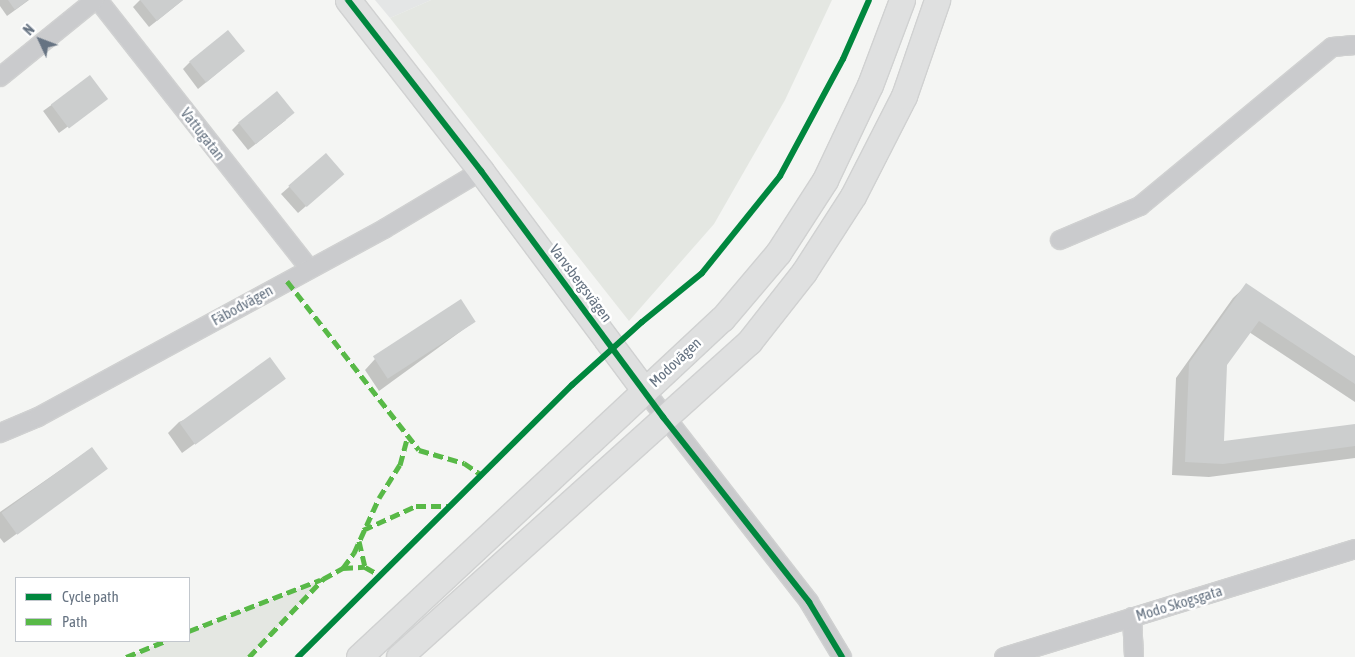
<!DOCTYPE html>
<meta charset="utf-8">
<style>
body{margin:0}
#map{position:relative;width:1355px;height:657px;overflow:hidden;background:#f4f5f3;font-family:"Asap Condensed",sans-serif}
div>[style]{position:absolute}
.built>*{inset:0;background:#e4e6e6}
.green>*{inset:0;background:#e4e7e2}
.shadow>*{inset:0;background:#0003;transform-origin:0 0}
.building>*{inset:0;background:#cccece;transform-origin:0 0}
.roads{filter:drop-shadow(1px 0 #d0d1d1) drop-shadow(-1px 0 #d0d1d1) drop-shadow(0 1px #d0d1d1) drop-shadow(0 -1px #d0d1d1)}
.street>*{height:18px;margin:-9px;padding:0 9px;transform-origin:9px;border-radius:9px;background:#cacbcd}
.secondary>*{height:25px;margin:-12.5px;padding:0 12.5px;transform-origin:12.5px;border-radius:12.5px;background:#dfe0e0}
.quiet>*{height:5px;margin-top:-2.5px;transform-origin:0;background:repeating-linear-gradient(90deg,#58b947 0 10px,transparent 0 15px)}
.cycleway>*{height:6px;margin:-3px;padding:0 3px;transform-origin:3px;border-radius:3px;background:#00873e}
span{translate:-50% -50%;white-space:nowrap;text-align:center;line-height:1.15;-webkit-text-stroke:5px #fff;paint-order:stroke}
.street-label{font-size:15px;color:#667382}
.legend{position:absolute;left:15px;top:577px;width:175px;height:65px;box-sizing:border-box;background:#fff;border:1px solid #c2c7cd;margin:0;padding:6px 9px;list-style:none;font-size:15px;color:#667382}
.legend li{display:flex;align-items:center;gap:10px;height:25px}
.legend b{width:25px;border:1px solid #c2c7cd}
.north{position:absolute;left:15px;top:15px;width:50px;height:50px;-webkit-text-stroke:4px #fff;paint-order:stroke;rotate:313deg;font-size:14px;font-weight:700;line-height:20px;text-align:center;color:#667382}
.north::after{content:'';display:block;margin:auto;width:18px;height:22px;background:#667382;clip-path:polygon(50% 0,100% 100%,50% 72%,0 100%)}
</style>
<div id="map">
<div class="built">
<i style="clip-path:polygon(375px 0,431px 0,390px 18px)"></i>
</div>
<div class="green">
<i style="clip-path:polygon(431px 0,832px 0,785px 100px,714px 224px,629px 321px,390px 18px)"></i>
<i style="clip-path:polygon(323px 579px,249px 657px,126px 657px,165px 641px,189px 641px,189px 631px)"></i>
</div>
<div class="shadow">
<i style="clip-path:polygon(0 0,29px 0,7px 16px,0 6px)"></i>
<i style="clip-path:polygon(140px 0,183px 0,149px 27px,133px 7px)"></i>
<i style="clip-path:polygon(244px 51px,198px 89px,183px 69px,190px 62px)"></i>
<i style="left:90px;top:77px;width:27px;height:58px;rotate:54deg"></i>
<i style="clip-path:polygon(286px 120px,248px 150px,232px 130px,239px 123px)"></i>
<i style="clip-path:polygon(335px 181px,298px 213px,281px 194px,289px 187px)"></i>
<i style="clip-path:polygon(1247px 285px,1355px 357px,1355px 402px,1249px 332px,1226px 364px,1223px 442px,1355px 425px,1355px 458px,1209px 477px,1172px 475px,1176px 378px,1233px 298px)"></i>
<i style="clip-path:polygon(475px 321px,379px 391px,365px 370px,375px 359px)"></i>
<i style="clip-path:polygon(284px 379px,182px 453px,168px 433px,179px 422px)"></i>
<i style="clip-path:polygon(92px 448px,106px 469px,4px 543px,0 538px,0 512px)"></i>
</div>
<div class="building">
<i style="clip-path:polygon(8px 0,28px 0,15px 10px)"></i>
<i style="clip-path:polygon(140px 0,183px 0,157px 21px)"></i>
<i style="left:228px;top:30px;width:27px;height:50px;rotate:51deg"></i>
<i style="left:90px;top:75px;width:30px;height:49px;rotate:53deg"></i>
<i style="left:277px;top:91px;width:28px;height:50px;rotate:51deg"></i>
<i style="left:326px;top:153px;width:28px;height:50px;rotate:49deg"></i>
<i style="clip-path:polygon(1246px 283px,1355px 356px,1355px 384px,1259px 321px,1227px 365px,1224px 441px,1355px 424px,1355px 446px,1223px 464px,1185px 462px,1189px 363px)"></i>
<i style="left:461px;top:299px;width:27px;height:105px;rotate:57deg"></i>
<i style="left:270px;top:357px;width:27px;height:112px;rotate:54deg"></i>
<i style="left:92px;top:447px;width:27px;height:112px;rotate:54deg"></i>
</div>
<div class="roads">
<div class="street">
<i style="left:98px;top:0;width:341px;rotate:51.8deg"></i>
<i style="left:0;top:77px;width:122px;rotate:-39deg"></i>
<i style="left:1060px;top:240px;width:87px;rotate:-23deg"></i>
<i style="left:1140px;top:206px;width:249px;rotate:-39.6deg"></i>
<i style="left:1332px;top:47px;width:23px;rotate:-5deg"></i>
<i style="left:645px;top:391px;width:267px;rotate:52.1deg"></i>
<i style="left:809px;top:602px;width:64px;rotate:59deg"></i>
<i style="left:0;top:433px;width:41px;rotate:-22.8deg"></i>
<i style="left:38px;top:417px;width:394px;rotate:-28.5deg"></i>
<i style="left:384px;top:229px;width:113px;rotate:-30.9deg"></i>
<i style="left:1132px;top:617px;width:40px;rotate:87.1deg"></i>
<i style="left:1004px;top:657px;width:367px;rotate:-17.1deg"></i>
</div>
<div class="secondary">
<i style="left:348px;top:0;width:217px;rotate:52.1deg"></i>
<i style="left:481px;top:171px;width:274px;rotate:53.3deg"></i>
<i style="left:359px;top:657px;width:496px;rotate:-43deg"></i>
<i style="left:722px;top:319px;width:87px;rotate:-49.7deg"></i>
<i style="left:778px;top:253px;width:87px;rotate:-57.2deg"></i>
<i style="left:825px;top:180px;width:105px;rotate:-64.7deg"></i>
<i style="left:870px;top:85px;width:91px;rotate:-69.4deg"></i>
<i style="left:399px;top:657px;width:471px;rotate:-42deg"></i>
<i style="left:749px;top:342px;width:89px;rotate:-51.8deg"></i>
<i style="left:804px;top:272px;width:90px;rotate:-57.2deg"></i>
<i style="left:853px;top:196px;width:112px;rotate:-63deg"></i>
<i style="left:904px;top:96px;width:102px;rotate:-71deg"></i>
</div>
</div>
<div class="quiet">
<i style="left:287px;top:281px;width:214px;rotate:52deg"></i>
<i style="left:419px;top:450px;width:47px;rotate:16.1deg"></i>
<i style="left:464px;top:463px;width:23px;rotate:34deg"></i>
<i style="left:363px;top:530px;width:58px;rotate:-24.4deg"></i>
<i style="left:416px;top:506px;width:35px"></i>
<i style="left:359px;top:541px;width:27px;rotate:77deg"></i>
<i style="left:343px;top:568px;width:19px;rotate:-54deg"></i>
<i style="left:354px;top:553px;width:60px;rotate:-65.6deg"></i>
<i style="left:379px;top:498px;width:39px;rotate:-58deg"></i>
<i style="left:400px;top:465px;width:30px;rotate:-75deg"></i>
<i style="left:189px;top:631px;width:141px;rotate:-21.3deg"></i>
<i style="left:126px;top:657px;width:42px;rotate:-22.3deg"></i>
<i style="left:249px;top:657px;width:108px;rotate:-46.5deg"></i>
<i style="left:323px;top:579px;width:23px;rotate:-29deg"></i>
<i style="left:343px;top:568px;width:22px;rotate:-3deg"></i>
<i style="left:365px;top:567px;width:18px;rotate:29deg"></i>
</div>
<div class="cycleway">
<i style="left:348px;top:0;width:217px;rotate:52.1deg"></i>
<i style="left:481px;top:171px;width:306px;rotate:53.5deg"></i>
<i style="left:663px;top:417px;width:236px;rotate:51.7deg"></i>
<i style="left:809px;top:602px;width:64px;rotate:59deg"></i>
<i style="left:298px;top:657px;width:386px;rotate:-44.8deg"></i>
<i style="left:572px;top:385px;width:94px;rotate:-42deg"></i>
<i style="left:642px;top:322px;width:77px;rotate:-39.2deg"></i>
<i style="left:702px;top:273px;width:124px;rotate:-51.2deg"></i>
<i style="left:780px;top:176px;width:133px;rotate:-61.7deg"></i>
<i style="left:843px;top:59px;width:64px;rotate:-66.2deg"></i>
</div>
<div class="street-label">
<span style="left:203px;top:134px;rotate:52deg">Vattugatan</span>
<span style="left:581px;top:283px;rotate:53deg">Varvsbergsvägen</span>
<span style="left:242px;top:305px;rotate:-29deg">Fäbodvägen</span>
<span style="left:675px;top:362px;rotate:-43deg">Modovägen</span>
<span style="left:1179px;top:603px;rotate:-17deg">Modo Skogsgata</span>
</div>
<ul class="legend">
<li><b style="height:6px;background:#00873e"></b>Cycle path</li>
<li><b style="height:6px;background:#58b947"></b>Path</li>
</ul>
<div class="north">N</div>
</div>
